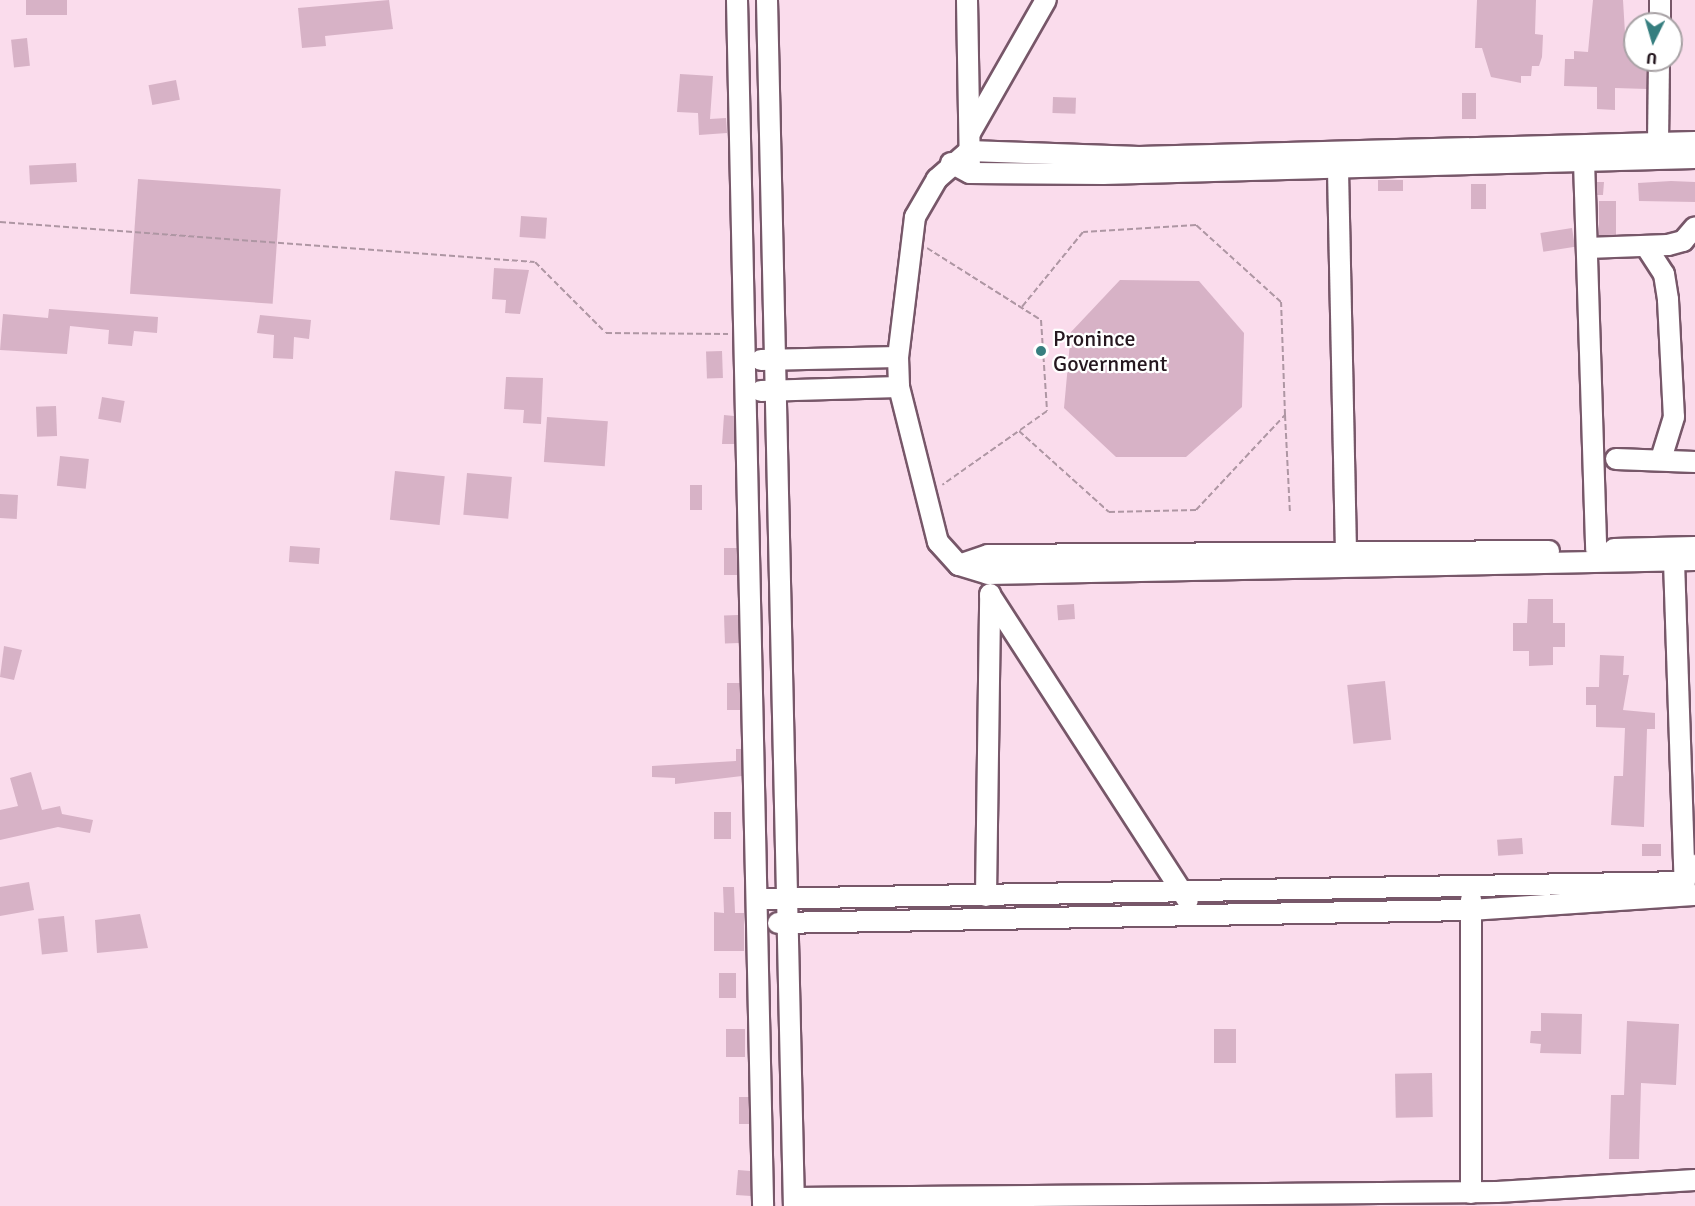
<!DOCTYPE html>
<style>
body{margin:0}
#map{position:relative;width:1695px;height:1206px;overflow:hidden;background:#fadcec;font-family:Signika,sans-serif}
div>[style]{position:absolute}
.building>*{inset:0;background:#d7b2c6;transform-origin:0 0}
.path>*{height:2px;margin-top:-1px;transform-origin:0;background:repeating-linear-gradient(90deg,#ae96a3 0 6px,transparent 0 9px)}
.roads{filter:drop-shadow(2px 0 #775769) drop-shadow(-2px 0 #775769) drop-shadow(0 2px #775769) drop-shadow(0 -2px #775769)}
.minor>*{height:20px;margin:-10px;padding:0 10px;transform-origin:10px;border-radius:10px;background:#fff}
.dots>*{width:16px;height:16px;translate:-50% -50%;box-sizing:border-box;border:3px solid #fff;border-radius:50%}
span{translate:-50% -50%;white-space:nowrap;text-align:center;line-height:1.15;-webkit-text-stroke:4.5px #fff;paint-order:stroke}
.poi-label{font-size:22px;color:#25171f}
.left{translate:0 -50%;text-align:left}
.north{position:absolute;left:1623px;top:12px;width:60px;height:60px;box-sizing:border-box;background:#fff;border:2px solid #a8a2a5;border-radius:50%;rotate:185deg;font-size:16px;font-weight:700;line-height:24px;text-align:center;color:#25171f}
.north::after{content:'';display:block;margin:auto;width:21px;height:27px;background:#367e7f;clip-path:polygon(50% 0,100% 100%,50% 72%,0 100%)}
</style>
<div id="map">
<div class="building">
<i style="left:26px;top:0;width:41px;height:15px"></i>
<i style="clip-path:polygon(389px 0,393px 29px,325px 36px,326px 46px,302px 48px,298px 8px)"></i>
<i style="clip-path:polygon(1477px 0,1536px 0,1535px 34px,1543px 35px,1542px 57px,1539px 66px,1532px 66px,1531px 76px,1521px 76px,1521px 83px,1491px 77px,1482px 48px,1475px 48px)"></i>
<i style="clip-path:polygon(1593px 0,1623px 0,1626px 50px,1635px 50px,1635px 60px,1647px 60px,1647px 89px,1615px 88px,1615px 110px,1597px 109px,1597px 87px,1564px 86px,1565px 59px,1574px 59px,1574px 51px,1588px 52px)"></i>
<i style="left:27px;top:38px;width:28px;height:16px;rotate:84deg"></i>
<i style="clip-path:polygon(680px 74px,713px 76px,710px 119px,726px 118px,727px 133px,699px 135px,698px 113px,677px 112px)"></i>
<i style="left:176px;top:80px;width:20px;height:28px;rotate:79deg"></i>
<i style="left:1462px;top:93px;width:14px;height:26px"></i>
<i style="left:1053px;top:97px;width:23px;height:16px;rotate:2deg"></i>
<i style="left:76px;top:163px;width:19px;height:47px;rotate:87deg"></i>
<i style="left:138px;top:179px;width:143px;height:115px;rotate:4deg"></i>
<i style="left:1403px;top:180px;width:11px;height:25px;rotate:90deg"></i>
<i style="clip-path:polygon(1671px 181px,1695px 182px,1695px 202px,1639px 201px,1638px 183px)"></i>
<i style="clip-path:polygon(1597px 182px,1604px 182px,1603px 195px,1597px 195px)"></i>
<i style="left:1471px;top:184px;width:15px;height:25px"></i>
<i style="left:1599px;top:201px;width:17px;height:35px"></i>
<i style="left:521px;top:216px;width:26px;height:21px;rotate:4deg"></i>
<i style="left:1572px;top:228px;width:19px;height:32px;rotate:81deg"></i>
<i style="clip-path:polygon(494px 268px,529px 270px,520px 314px,505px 313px,506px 300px,492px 299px)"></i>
<i style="clip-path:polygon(1120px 280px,1199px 281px,1244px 333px,1242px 407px,1186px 457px,1116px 457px,1064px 408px,1071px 332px)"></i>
<i style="clip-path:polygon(49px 309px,158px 317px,157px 333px,134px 331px,132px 346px,108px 344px,109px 330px,70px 326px,67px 354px,0 350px,3px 314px,48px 318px)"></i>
<i style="clip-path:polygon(260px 315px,311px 320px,309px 339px,294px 337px,293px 359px,273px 358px,274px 335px,257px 333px)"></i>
<i style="left:722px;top:351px;width:27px;height:16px;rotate:88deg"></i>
<i style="clip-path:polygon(506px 377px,543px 378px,541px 424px,523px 423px,524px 410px,504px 409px)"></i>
<i style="left:102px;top:397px;width:23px;height:22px;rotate:10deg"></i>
<i style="left:56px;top:406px;width:30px;height:20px;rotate:88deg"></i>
<i style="clip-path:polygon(724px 415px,734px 416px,735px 444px,722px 444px)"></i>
<i style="left:547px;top:417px;width:61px;height:45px;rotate:4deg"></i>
<i style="left:60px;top:456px;width:29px;height:30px;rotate:6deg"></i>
<i style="left:395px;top:471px;width:50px;height:49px;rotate:6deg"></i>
<i style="left:467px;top:473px;width:45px;height:42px;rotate:5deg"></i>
<i style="left:690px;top:485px;width:12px;height:25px"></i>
<i style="left:0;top:494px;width:18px;height:24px;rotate:3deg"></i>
<i style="left:290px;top:546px;width:30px;height:16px;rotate:4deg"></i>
<i style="left:724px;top:548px;width:13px;height:27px"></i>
<i style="clip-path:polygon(1528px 599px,1553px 599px,1553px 623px,1565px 623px,1565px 647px,1553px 647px,1553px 665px,1529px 666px,1529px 651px,1513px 651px,1513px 623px,1527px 623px)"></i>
<i style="left:1074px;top:604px;width:15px;height:17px;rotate:86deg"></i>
<i style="left:738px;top:615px;width:28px;height:14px;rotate:88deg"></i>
<i style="clip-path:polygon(4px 646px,22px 650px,14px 680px,0 677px)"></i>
<i style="clip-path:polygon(1600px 655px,1624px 656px,1623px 675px,1629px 675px,1623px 710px,1655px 713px,1655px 729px,1647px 729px,1644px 827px,1611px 825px,1614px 776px,1623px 776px,1625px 728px,1596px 727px,1596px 705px,1586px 705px,1586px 687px,1599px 687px)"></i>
<i style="left:1385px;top:681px;width:59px;height:38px;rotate:84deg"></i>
<i style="left:727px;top:683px;width:13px;height:27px"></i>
<i style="clip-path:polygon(736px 749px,741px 749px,742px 776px,675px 784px,675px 778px,652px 777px,652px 766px,736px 761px)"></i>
<i style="clip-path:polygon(31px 772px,42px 810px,60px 806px,62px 814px,93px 820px,90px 833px,58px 827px,0 840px,0 810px,18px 806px,10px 778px)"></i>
<i style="left:714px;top:812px;width:17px;height:27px"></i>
<i style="left:1522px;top:838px;width:16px;height:25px;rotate:86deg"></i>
<i style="left:1642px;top:844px;width:19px;height:12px"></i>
<i style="clip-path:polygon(29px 882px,34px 910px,0 916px,0 887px)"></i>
<i style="clip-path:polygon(723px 887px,734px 887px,735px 913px,744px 913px,744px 951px,714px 951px,714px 912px,724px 913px)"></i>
<i style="clip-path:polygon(140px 914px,148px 948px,97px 953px,95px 920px)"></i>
<i style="left:64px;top:916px;width:36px;height:26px;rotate:84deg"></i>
<i style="left:736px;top:973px;width:25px;height:17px;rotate:90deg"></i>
<i style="clip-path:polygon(1541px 1013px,1582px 1014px,1581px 1054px,1540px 1053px,1541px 1044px,1530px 1043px,1531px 1031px,1541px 1031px)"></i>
<i style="clip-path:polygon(1627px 1021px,1679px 1024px,1676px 1085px,1641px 1083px,1639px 1159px,1609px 1159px,1611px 1095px,1624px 1095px)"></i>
<i style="left:726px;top:1029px;width:19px;height:28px"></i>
<i style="left:1236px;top:1029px;width:34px;height:22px;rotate:90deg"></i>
<i style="left:1432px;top:1073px;width:44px;height:37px;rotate:89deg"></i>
<i style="left:739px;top:1097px;width:10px;height:27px"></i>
<i style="clip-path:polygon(738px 1170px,750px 1171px,751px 1196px,736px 1195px)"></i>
</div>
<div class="path">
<i style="left:0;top:222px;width:536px;rotate:4.28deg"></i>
<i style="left:535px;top:262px;width:100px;rotate:45deg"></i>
<i style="left:606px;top:333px;width:122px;rotate:0.5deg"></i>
<i style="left:927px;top:248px;width:135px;rotate:32.3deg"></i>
<i style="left:1041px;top:320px;width:91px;rotate:86.2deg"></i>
<i style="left:1047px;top:411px;width:128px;rotate:144.8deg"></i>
<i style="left:1285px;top:415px;width:99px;rotate:87.1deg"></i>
<i style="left:1019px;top:431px;width:121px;rotate:42deg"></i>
<i style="left:1109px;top:512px;width:87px;rotate:-1.3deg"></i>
<i style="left:1196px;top:510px;width:130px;rotate:-46.9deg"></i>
<i style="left:1285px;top:415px;width:113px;rotate:-92deg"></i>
<i style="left:1281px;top:302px;width:115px;rotate:-137.8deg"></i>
<i style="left:1196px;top:225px;width:113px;rotate:176.5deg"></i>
<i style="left:1083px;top:232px;width:98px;rotate:129.2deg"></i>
</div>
<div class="roads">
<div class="minor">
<i style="left:737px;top:0;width:1206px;rotate:88.76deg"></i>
<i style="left:767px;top:0;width:1206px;rotate:88.72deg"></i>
<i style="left:967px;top:0;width:164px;rotate:89deg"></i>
<i style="left:1660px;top:24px;width:24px;rotate:-90deg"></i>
<i style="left:970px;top:133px;width:153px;rotate:-60.3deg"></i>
<i style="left:1695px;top:142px;width:556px;rotate:178.45deg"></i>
<i style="left:1139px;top:157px;width:170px;rotate:-178deg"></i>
<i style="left:969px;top:151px;width:43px;rotate:138.8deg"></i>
<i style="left:937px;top:179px;width:44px;rotate:120.1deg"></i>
<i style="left:915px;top:217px;width:141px;rotate:96.9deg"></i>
<i style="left:898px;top:357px;width:30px;rotate:88deg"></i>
<i style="left:899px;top:387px;width:160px;rotate:75.9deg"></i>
<i style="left:938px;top:542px;width:31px;rotate:48deg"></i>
<i style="left:959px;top:565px;width:30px;rotate:17deg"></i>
<i style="left:988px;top:574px;width:707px;rotate:-1.13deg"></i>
<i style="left:1658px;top:143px;width:83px;rotate:-89.3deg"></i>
<i style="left:1584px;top:161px;width:389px;rotate:88.2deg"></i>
<i style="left:951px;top:163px;width:21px;rotate:28deg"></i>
<i style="left:970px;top:173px;width:133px;rotate:0.4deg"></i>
<i style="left:1103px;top:174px;width:592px;rotate:-1.55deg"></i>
<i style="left:1338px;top:170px;width:381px;rotate:88.8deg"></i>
<i style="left:1587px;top:248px;width:81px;rotate:-2.1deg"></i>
<i style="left:1668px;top:245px;width:16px;rotate:-15deg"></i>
<i style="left:1683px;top:241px;width:18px;rotate:-49deg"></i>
<i style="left:1647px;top:248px;width:31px;rotate:57deg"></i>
<i style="left:1664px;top:274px;width:26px;rotate:81deg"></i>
<i style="left:1668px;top:300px;width:117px;rotate:87.1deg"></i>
<i style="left:1674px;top:417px;width:44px;rotate:107.2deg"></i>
<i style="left:761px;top:360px;width:137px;rotate:-1.3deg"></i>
<i style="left:761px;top:391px;width:138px;rotate:-1.7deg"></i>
<i style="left:1616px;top:459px;width:79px;rotate:2.2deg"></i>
<i style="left:1614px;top:549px;width:81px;rotate:-1.4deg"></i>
<i style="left:1674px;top:561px;width:324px;rotate:88.1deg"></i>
<i style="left:959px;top:565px;width:31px;rotate:-19deg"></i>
<i style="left:988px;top:555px;width:561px;rotate:-0.41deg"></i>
<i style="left:990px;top:595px;width:364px;rotate:57.1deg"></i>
<i style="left:986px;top:896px;width:302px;rotate:-89.2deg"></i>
<i style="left:759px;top:899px;width:924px;rotate:-1.05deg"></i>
<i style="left:1683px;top:882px;width:21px;rotate:-55deg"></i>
<i style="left:1471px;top:899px;width:294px;rotate:90deg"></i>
<i style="left:778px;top:923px;width:691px;rotate:-1.08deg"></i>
<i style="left:1469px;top:910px;width:226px;rotate:-3.8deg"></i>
<i style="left:794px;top:1198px;width:703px;rotate:-0.49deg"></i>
<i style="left:1497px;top:1192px;width:198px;rotate:-3.5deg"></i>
</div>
</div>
<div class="dots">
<i style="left:1041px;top:351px;background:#367e7f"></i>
</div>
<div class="poi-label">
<span class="left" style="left:1053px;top:351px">Pronince<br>Government</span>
</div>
<div class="north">U</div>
</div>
